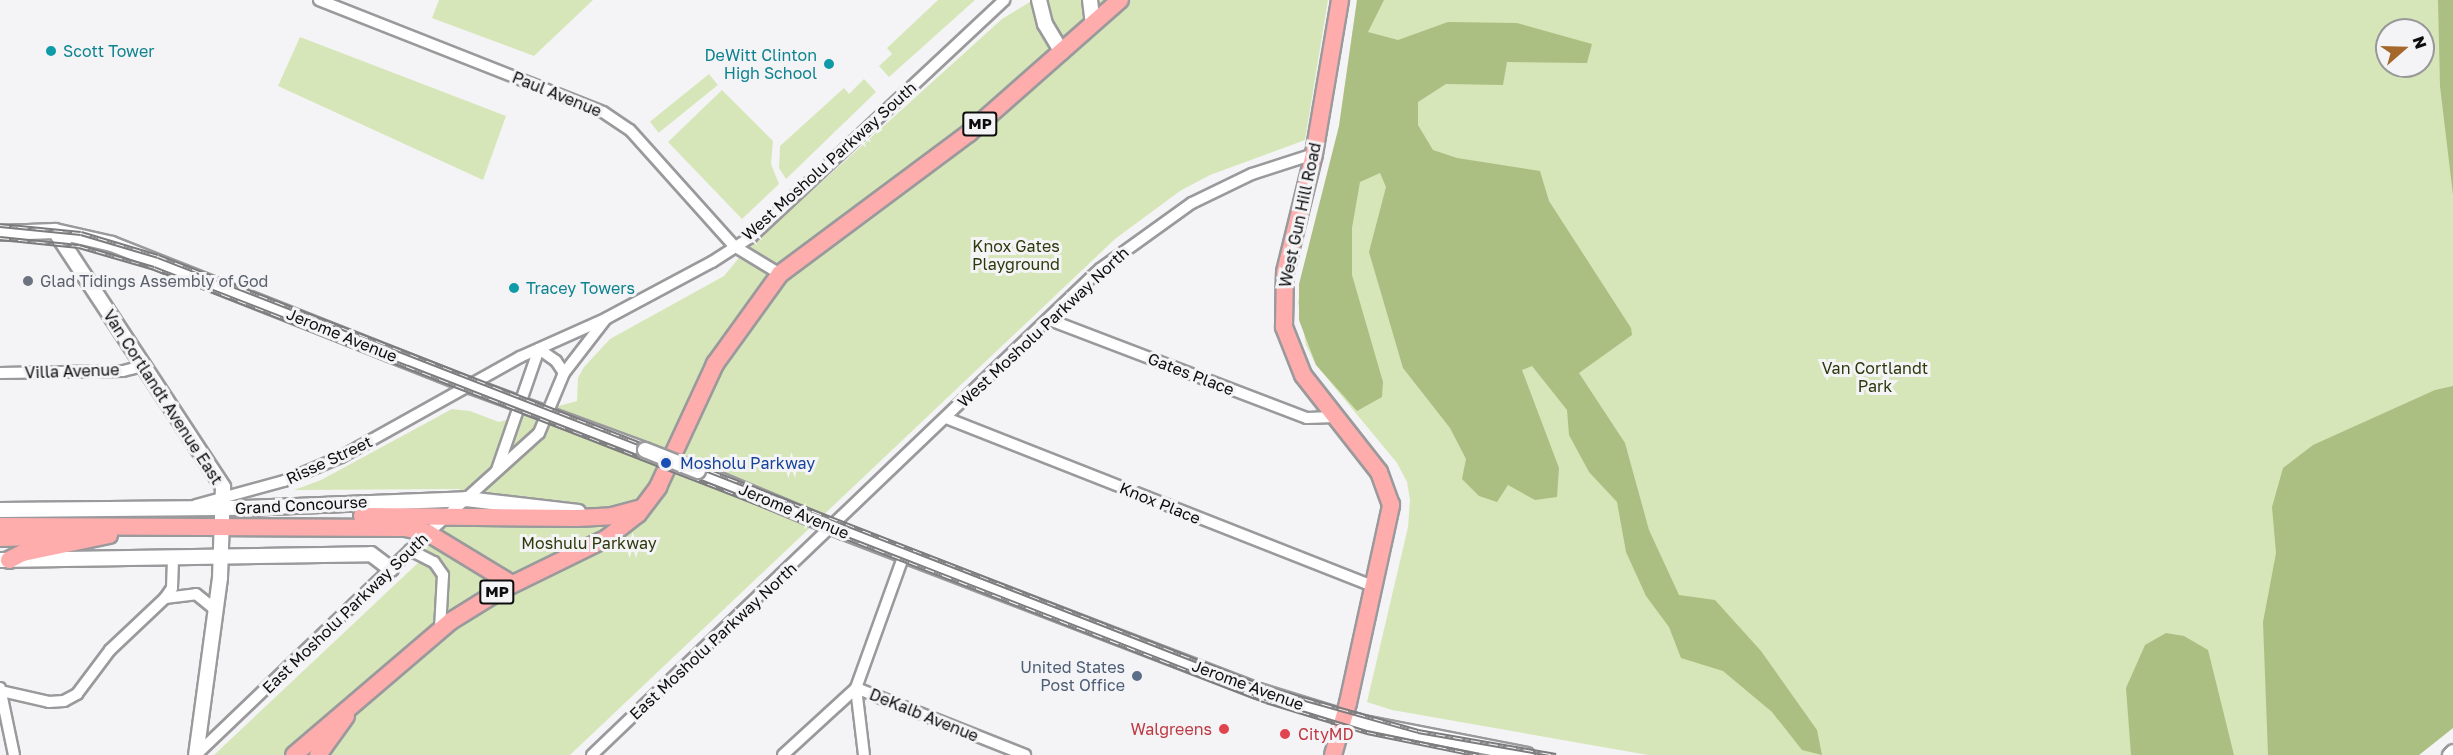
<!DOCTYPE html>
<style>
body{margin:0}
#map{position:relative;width:2453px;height:755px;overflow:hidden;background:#f4f4f7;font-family:"Golos Text",sans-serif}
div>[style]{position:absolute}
.green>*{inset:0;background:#d6e6b8;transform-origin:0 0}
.forest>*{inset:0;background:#acbf82}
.roads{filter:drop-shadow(2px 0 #9a9a9d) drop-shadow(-2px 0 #9a9a9d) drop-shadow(0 2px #9a9a9d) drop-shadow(0 -2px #9a9a9d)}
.street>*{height:10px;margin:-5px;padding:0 5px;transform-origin:5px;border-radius:5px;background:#fff}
.secondary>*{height:14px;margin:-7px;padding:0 7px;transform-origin:7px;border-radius:7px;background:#fff}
.primary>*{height:16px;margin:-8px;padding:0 8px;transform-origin:8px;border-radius:8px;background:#feadac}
.rail>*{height:5px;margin-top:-2.5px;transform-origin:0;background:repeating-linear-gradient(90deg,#f4f4f7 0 9px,#7c7c7e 0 18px);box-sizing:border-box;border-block:2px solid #7c7c7e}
.bridges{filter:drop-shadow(2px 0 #9a9a9d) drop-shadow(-2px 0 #9a9a9d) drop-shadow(0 2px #9a9a9d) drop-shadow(0 -2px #9a9a9d)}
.secondary-bridge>*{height:14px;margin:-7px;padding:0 7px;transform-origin:7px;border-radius:7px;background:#fff}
.dots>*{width:16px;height:16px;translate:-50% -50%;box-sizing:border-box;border:3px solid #f4f4f7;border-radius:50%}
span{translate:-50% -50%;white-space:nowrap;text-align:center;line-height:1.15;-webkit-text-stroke:6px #f4f4f7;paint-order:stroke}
.shield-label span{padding:2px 4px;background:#f4f4f7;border:2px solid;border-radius:4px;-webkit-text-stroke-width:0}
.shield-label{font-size:15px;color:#0d0d0e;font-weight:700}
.culture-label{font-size:16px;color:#0d838f}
.left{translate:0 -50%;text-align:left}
.right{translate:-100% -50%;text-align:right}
.street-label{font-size:16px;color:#0d0d0e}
.park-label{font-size:16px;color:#2d390b}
.worship-label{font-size:16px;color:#5b616d}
.transit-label{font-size:16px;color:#164399}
.service-label{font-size:16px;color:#4e5e75}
.health-label{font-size:16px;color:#be3a42}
.north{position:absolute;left:2375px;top:18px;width:60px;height:60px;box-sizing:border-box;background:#f4f4f7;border:2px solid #98989a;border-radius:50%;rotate:70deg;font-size:16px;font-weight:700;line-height:24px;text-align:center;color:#0d0d0e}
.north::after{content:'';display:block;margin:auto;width:21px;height:27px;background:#a4692a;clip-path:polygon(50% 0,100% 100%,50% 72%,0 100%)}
</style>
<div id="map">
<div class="green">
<i style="clip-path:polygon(439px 0,593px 0,534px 56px,432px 18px)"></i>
<i style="clip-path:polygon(938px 0,975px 0,889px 77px,879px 66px,892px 54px,887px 48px)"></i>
<i style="clip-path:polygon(1033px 0,1328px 0,1305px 140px,1210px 175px,1180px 191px,1115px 239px,570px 755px,214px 755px,419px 562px,460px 489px,294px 490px,321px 480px,452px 409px,470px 411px,499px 422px,577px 401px,578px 378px,584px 367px,610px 339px,724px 276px,757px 236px,796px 199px,804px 198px,1002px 19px)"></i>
<i style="clip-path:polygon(evenodd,1357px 0,2453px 0,2453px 728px,2419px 755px,1648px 755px,1392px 710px,1367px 702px,1408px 527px,1410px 500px,1407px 482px,1397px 463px,1316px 365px,1306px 345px,1298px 302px,1339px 126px,1357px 0,2387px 30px,2423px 30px,2423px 66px,2387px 66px,2387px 30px)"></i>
<i style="clip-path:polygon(300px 37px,506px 116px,483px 180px,278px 86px)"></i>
<i style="left:709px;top:74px;width:14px;height:76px;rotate:51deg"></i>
<i style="clip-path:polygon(864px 79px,876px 92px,786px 179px,779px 168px,780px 146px,844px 88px,849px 94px)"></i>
<i style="clip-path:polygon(722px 90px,773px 141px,771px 164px,779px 184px,742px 219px,668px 142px)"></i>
</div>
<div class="forest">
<i style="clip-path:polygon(1357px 0,1384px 0,1368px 32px,1398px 40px,1448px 22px,1517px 23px,1592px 44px,1587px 63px,1507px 62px,1503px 85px,1446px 84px,1418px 102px,1418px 125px,1433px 150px,1457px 158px,1540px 171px,1549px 201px,1631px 328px,1632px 335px,1579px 373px,1625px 443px,1649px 530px,1679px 595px,1715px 600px,1761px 651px,1817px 730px,1822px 755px,1802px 750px,1772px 712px,1723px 671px,1681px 658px,1669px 627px,1646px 596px,1626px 552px,1617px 502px,1589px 472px,1569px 435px,1567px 410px,1532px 366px,1522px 370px,1559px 468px,1557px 497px,1535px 500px,1508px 485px,1497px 502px,1479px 496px,1462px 479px,1466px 459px,1450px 428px,1403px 368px,1369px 252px,1386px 187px,1380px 173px,1360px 182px,1352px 228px,1352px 275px,1383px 382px,1382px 397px,1357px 411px,1316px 365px,1299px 320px,1299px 284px,1339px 126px)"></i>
<i style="clip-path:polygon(2438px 0,2453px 0,2453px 195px,2440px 86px)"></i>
<i style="clip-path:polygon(2453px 386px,2453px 728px,2419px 755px,2268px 755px,2263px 622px,2276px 553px,2272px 507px,2283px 468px,2313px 445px,2435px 390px)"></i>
<i style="clip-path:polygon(2166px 633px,2184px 636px,2208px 650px,2234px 755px,2131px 755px,2126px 688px,2145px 645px)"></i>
</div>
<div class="roads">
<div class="street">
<i style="left:319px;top:0;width:305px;rotate:21.5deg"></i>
<i style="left:603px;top:112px;width:32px;rotate:34deg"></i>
<i style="left:630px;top:130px;width:156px;rotate:48.1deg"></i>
<i style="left:734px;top:246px;width:54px;rotate:31.3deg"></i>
<i style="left:1050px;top:320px;width:275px;rotate:20.9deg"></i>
<i style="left:1307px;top:418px;width:27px;rotate:-2deg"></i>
<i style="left:539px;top:349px;width:21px;rotate:35deg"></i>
<i style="left:556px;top:361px;width:14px;rotate:56deg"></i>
<i style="left:0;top:373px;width:123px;rotate:-0.9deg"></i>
<i style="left:123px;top:371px;width:21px;rotate:-14deg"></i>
<i style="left:946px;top:418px;width:460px;rotate:21.5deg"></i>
<i style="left:497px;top:470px;width:128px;rotate:-70.9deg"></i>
<i style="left:196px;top:505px;width:91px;rotate:-15.3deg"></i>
<i style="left:284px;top:481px;width:62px;rotate:-22.8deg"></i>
<i style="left:341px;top:457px;width:205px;rotate:-29.2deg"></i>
<i style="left:520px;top:357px;width:95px;rotate:-24.1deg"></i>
<i style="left:607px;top:318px;width:119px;rotate:-28.1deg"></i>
<i style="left:712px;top:262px;width:46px;rotate:-32.7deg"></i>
<i style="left:751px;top:237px;width:347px;rotate:-43.1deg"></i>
<i style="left:410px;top:550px;width:27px;rotate:27deg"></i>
<i style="left:434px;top:562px;width:16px;rotate:55deg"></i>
<i style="left:443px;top:575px;width:54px;rotate:93.2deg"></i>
<i style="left:165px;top:598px;width:31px;rotate:-7deg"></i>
<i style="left:196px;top:594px;width:27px;rotate:39deg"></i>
<i style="left:0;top:688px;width:68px;rotate:78.2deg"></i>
<i style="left:856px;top:688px;width:182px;rotate:21.6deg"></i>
<i style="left:856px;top:688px;width:67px;rotate:83.2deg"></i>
<i style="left:1px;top:691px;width:49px;rotate:12.9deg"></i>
<i style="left:49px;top:702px;width:15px;rotate:-4deg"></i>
<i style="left:64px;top:701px;width:15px;rotate:-28deg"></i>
<i style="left:77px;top:694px;width:55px;rotate:-53.1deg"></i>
<i style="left:110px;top:650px;width:76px;rotate:-43.4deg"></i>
<i style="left:165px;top:598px;width:12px;rotate:-55deg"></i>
<i style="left:172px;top:588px;width:32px;rotate:-88deg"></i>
<i style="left:196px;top:755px;width:321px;rotate:-43.7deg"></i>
<i style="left:428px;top:533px;width:149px;rotate:-42deg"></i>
<i style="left:539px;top:433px;width:65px;rotate:-67.4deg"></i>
<i style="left:564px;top:373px;width:67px;rotate:-52.3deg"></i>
<i style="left:592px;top:755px;width:703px;rotate:-43.73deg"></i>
<i style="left:1100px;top:269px;width:113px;rotate:-35.7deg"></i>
<i style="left:1192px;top:203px;width:67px;rotate:-25.8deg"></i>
<i style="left:1252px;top:174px;width:65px;rotate:-17.9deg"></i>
<i style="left:783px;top:755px;width:99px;rotate:-42.5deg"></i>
<i style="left:856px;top:688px;width:141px;rotate:-70.2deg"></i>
</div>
<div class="secondary">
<i style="left:1039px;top:0;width:25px;rotate:76deg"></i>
<i style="left:1045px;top:24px;width:33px;rotate:59deg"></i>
<i style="left:1090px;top:0;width:24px;rotate:83deg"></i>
<i style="left:55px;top:231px;width:306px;rotate:56.7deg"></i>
<i style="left:223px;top:487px;width:91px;rotate:91.9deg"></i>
<i style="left:220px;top:578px;width:179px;rotate:97.7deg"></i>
<i style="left:0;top:233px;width:55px;rotate:-2.1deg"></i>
<i style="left:55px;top:231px;width:58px;rotate:12.8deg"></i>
<i style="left:112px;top:244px;width:386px;rotate:21.6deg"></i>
<i style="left:471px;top:386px;width:185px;rotate:20.2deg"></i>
<i style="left:698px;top:471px;width:158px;rotate:22.7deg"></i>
<i style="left:844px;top:532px;width:444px;rotate:21deg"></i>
<i style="left:1259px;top:691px;width:105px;rotate:17.2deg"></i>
<i style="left:1359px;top:722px;width:171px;rotate:11.1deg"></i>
<i style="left:0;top:510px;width:245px;rotate:-0.5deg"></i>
<i style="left:245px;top:508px;width:221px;rotate:-2.3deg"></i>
<i style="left:466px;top:499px;width:113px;rotate:6.6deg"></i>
<i style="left:0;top:560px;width:371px;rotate:-0.9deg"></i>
<i style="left:371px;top:554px;width:25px;rotate:37deg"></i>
<i style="left:2450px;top:755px;width:4px;rotate:-45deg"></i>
</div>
<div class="primary">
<i style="left:362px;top:516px;width:215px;rotate:0.5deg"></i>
<i style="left:577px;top:518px;width:35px;rotate:-3deg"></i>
<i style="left:612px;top:516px;width:30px;rotate:-15deg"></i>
<i style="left:0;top:526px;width:405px;rotate:0.3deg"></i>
<i style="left:405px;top:528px;width:24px;rotate:12deg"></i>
<i style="left:428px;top:533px;width:98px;rotate:31.3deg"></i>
<i style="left:0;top:538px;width:75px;rotate:-1.5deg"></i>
<i style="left:9px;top:560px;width:16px;rotate:-27deg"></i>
<i style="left:23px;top:553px;width:88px;rotate:-11.8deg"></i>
<i style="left:294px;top:755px;width:206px;rotate:-40.5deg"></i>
<i style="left:451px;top:621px;width:59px;rotate:-31.8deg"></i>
<i style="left:501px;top:590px;width:118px;rotate:-26.1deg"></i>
<i style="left:607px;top:538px;width:39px;rotate:-38deg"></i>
<i style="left:638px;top:514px;width:34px;rotate:-53deg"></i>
<i style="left:658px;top:487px;width:136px;rotate:-65.1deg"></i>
<i style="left:715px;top:364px;width:111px;rotate:-54.2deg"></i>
<i style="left:780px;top:274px;width:236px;rotate:-36.7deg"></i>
<i style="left:969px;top:133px;width:201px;rotate:-41.4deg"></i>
<i style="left:318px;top:755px;width:48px;rotate:-54.3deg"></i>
<i style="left:1333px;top:755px;width:54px;rotate:-73.9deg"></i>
<i style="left:1348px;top:703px;width:203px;rotate:-77.7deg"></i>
<i style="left:1391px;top:505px;width:35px;rotate:-110deg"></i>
<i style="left:1379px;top:472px;width:123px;rotate:-128.1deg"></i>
<i style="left:1303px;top:375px;width:52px;rotate:-111.6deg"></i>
<i style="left:1284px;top:327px;width:55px;rotate:-89deg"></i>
<i style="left:1285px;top:272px;width:122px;rotate:-76.2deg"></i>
<i style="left:1314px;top:154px;width:156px;rotate:-80.4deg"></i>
</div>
</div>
<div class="rail">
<i style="left:0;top:225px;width:81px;rotate:5.6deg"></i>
<i style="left:81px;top:233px;width:80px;rotate:16.6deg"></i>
<i style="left:158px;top:256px;width:1193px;rotate:21.28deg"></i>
<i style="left:1270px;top:689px;width:154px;rotate:15.8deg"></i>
<i style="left:1418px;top:731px;width:140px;rotate:9.9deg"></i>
<i style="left:0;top:238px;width:79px;rotate:5.8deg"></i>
<i style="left:79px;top:246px;width:78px;rotate:16.3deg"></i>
<i style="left:154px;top:268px;width:1193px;rotate:21.28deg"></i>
<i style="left:1266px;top:701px;width:106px;rotate:17.1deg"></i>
<i style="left:1367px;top:732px;width:114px;rotate:11.6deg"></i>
</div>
<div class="bridges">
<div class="secondary-bridge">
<i style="left:645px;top:450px;width:57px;rotate:21.6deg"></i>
</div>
</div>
<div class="dots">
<i style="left:51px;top:51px;background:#0f9aa8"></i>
<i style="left:829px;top:64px;background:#0f9aa8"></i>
<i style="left:28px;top:281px;background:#6b7280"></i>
<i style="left:514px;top:288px;background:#0f9aa8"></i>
<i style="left:666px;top:463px;background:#1a4fb4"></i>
<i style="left:1137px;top:676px;background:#5c6f8a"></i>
<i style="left:1224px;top:729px;background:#e0444e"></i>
<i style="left:1285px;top:734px;background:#e0444e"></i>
</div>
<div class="shield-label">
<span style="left:980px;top:124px">MP</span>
<span style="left:497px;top:592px">MP</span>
</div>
<div class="culture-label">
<span class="left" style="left:63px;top:51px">Scott Tower</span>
<span class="right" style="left:817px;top:64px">DeWitt Clinton<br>High School</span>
<span class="left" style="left:526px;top:288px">Tracey Towers</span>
</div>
<div class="street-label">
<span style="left:557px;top:94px;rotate:22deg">Paul Avenue</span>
<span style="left:829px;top:161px;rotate:-42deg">West Mosholu Parkway South</span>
<span style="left:1300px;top:215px;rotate:-78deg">West Gun Hill Road</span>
<span style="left:1043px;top:327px;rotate:-43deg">West Mosholu Parkway North</span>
<span style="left:342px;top:335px;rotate:22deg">Jerome Avenue</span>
<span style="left:72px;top:371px;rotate:-2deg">Villa Avenue</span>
<span style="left:1191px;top:374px;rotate:21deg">Gates Place</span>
<span style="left:163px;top:397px;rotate:57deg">Van Cortlandt Avenue East</span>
<span style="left:329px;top:460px;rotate:-25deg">Risse Street</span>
<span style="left:1160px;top:503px;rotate:22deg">Knox Place</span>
<span style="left:301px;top:505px;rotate:-3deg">Grand Concourse</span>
<span style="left:794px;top:511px;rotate:23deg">Jerome Avenue</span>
<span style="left:345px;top:613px;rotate:-44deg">East Mosholu Parkway South</span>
<span style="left:713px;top:641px;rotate:-43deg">East Mosholu Parkway North</span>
<span style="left:1248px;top:685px;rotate:20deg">Jerome Avenue</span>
<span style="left:924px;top:715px;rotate:22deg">DeKalb Avenue</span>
</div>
<div class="park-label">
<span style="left:1016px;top:255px">Knox Gates<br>Playground</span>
<span style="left:1875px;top:377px">Van Cortlandt<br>Park</span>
<span style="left:589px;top:543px">Moshulu Parkway</span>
</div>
<div class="worship-label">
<span class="left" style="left:40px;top:281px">Glad Tidings Assembly of God</span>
</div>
<div class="transit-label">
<span class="left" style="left:680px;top:463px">Mosholu Parkway</span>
</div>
<div class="service-label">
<span class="right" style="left:1125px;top:676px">United States<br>Post Office</span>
</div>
<div class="health-label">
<span class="right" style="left:1212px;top:729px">Walgreens</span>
<span class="left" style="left:1298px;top:734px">CityMD</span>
</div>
<div class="north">N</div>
</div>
